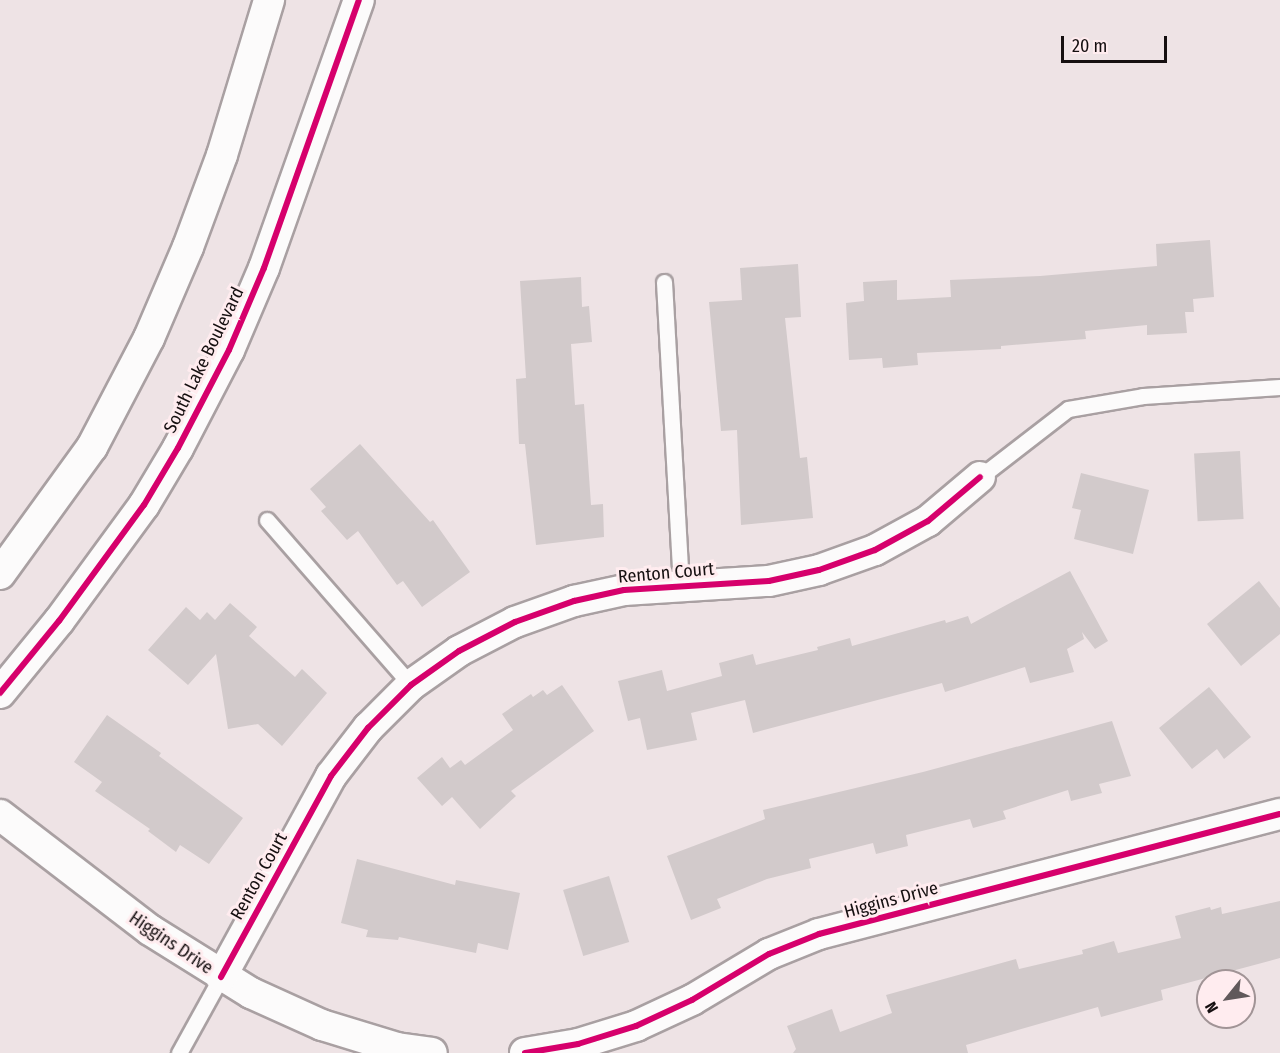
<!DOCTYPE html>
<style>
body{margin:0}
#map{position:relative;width:1280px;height:1053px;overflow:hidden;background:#eee3e5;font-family:"Fira Sans Condensed",sans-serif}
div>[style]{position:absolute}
.building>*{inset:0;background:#d2cacb;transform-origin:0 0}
.roads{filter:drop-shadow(2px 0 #a9a0a2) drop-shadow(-2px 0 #a9a0a2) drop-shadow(0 2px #a9a0a2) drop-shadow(0 -2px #a9a0a2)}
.service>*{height:15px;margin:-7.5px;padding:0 7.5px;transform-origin:7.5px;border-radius:7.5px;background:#fcfbfb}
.minor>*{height:30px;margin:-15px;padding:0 15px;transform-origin:15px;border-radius:15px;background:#fcfbfb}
.cycleway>*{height:6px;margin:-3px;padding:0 3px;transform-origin:3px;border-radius:3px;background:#d6006c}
span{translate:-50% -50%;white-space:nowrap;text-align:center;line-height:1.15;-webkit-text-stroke:6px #ffecef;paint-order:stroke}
.street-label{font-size:18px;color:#150f10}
.north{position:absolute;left:1196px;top:969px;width:60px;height:60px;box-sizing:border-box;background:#ffecef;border:2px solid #a19496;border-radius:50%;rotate:240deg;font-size:16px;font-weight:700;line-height:24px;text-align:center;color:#150f10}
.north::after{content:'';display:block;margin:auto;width:21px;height:27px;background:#61595b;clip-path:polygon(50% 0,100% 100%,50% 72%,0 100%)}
.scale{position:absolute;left:1061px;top:36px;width:106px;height:27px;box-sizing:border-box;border:3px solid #150f10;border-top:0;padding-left:8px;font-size:18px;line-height:21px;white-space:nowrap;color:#150f10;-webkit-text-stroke:4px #ffecef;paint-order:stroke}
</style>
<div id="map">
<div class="building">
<i style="clip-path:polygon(1210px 240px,1214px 297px,1193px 299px,1194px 312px,1185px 312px,1187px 333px,1147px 335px,1147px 325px,1085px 331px,1086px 339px,1001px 346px,1001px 349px,917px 353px,918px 365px,883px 368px,882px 358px,849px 360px,846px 303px,864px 301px,863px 282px,897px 280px,897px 300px,951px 297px,950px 280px,1040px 276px,1157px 266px,1156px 244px)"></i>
<i style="clip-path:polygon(798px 264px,801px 317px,785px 318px,800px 458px,807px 457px,813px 518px,741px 525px,737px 430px,721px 431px,709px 302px,742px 300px,740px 268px)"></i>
<i style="clip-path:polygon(581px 277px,582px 307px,589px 306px,592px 342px,571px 344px,575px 405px,584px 404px,591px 505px,603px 504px,604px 537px,536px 545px,525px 444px,519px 444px,516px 379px,526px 378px,520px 281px)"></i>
<i style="clip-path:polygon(360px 444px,430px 522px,433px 520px,470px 572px,422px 607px,403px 581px,397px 585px,358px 531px,347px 540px,321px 511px,326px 507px,310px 489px)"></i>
<i style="left:1240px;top:451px;width:68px;height:46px;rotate:87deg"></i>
<i style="clip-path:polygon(1081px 473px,1149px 490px,1133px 554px,1074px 539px,1081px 510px,1072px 508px)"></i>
<i style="clip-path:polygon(1070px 571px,1108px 641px,1095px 649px,1082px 632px,1084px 639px,1067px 649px,1074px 672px,1030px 683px,1025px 667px,945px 692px,942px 683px,753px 733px,745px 700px,691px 713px,697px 740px,647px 750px,640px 718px,628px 721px,618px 681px,662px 670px,667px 691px,722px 676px,719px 663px,753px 654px,756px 665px,818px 650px,817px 647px,850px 638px,852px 646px,945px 620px,946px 623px,968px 616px,971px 624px)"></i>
<i style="clip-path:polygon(1259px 581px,1280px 608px,1280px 634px,1241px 666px,1207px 624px)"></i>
<i style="clip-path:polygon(230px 603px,257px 627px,249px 636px,295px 677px,302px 669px,327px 693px,282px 746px,258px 724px,228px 729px,216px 654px,188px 685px,148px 650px,186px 607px,200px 620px,207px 612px,215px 620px)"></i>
<i style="clip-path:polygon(562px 685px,594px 731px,511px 791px,516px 796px,480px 829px,452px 797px,442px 806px,417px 778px,442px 757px,450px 768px,461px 760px,465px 765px,513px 730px,502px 714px,531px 694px,533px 697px,543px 690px,547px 695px)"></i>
<i style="clip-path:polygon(1209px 687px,1251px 737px,1224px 759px,1217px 749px,1192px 769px,1159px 728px)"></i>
<i style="clip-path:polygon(107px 715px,161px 753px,159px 756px,243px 818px,209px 864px,180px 845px,176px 852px,148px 831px,150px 829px,95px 791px,102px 782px,74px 762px)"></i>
<i style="clip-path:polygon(1112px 721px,1131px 776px,1099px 784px,1102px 793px,1071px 801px,1068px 790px,1003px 811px,1006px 819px,973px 828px,970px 819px,906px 835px,908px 846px,876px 854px,873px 843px,809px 859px,811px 868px,767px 879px,717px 899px,721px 908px,691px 920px,667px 856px,765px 819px,763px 810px,923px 772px)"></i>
<i style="clip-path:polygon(357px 859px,455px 885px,456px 880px,520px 893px,508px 950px,478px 943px,476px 953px,399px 937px,398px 940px,366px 937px,368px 930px,341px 923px)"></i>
<i style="left:609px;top:876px;width:69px;height:48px;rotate:73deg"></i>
<i style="clip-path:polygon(1280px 901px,1280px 958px,1161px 990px,1163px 1000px,1101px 1017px,1098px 1007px,966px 1045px,968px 1053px,793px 1053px,796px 1049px,787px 1026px,832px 1009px,840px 1032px,892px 1013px,886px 995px,1016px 959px,1019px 969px,1083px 954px,1082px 950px,1114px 941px,1118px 953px,1181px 938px,1175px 916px,1210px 907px,1211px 910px,1221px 907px,1222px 914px)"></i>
</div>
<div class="roads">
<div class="service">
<i style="left:664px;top:282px;width:303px;rotate:86.8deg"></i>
<i style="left:980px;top:477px;width:111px;rotate:-37.7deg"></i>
<i style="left:1068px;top:409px;width:76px;rotate:-9.8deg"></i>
<i style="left:1143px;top:396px;width:137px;rotate:-3.8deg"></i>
<i style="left:267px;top:520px;width:219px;rotate:48.9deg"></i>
<i style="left:179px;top:1053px;width:87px;rotate:-61.1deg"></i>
</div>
<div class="minor">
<i style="left:0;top:574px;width:157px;rotate:-54.1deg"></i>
<i style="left:92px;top:447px;width:123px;rotate:-62.4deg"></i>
<i style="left:149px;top:338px;width:99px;rotate:-66.8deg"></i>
<i style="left:188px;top:247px;width:98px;rotate:-69.7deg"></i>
<i style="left:222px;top:155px;width:162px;rotate:-73.1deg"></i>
<i style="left:0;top:693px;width:93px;rotate:-50.7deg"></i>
<i style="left:59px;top:621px;width:144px;rotate:-53.8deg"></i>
<i style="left:144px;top:505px;width:66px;rotate:-59.2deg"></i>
<i style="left:178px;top:448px;width:110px;rotate:-62.5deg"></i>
<i style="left:229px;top:350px;width:89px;rotate:-66.9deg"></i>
<i style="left:264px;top:268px;width:284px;rotate:-70.5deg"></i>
<i style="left:0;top:815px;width:189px;rotate:37.5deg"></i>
<i style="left:150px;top:930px;width:119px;rotate:32deg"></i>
<i style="left:251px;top:993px;width:78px;rotate:24.3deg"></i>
<i style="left:322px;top:1025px;width:78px;rotate:17deg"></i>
<i style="left:397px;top:1048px;width:35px;rotate:8deg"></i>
<i style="left:221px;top:977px;width:229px;rotate:-61.3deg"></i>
<i style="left:331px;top:776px;width:61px;rotate:-52.4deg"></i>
<i style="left:368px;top:728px;width:61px;rotate:-45deg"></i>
<i style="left:411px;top:685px;width:59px;rotate:-35.3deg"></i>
<i style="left:459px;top:651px;width:63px;rotate:-27.4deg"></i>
<i style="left:515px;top:622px;width:63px;rotate:-19.6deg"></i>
<i style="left:574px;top:601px;width:51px;rotate:-12.4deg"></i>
<i style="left:624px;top:590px;width:145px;rotate:-3.6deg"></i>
<i style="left:769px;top:581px;width:51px;rotate:-12.4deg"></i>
<i style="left:819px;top:570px;width:59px;rotate:-19.7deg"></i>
<i style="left:875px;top:550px;width:60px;rotate:-28.7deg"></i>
<i style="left:928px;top:521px;width:68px;rotate:-40.2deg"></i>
<i style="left:525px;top:1053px;width:54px;rotate:-9.6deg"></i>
<i style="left:578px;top:1044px;width:61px;rotate:-17.2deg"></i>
<i style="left:636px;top:1026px;width:62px;rotate:-24.9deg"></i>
<i style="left:692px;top:1000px;width:90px;rotate:-30.9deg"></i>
<i style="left:769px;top:954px;width:54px;rotate:-21.8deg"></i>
<i style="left:819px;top:934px;width:476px;rotate:-14.6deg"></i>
</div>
</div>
<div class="cycleway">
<i style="left:0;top:693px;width:93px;rotate:-50.7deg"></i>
<i style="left:59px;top:621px;width:144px;rotate:-53.8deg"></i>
<i style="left:144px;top:505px;width:66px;rotate:-59.2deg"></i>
<i style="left:178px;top:448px;width:110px;rotate:-62.5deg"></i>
<i style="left:229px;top:350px;width:89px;rotate:-66.9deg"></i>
<i style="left:264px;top:268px;width:284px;rotate:-70.5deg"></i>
<i style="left:221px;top:977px;width:229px;rotate:-61.3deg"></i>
<i style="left:331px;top:776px;width:61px;rotate:-52.4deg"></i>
<i style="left:368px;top:728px;width:61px;rotate:-45deg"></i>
<i style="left:411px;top:685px;width:59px;rotate:-35.3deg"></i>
<i style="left:459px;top:651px;width:63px;rotate:-27.4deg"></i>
<i style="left:515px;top:622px;width:63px;rotate:-19.6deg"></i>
<i style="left:574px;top:601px;width:51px;rotate:-12.4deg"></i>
<i style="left:624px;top:590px;width:145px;rotate:-3.6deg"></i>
<i style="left:769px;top:581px;width:51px;rotate:-12.4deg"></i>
<i style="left:819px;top:570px;width:59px;rotate:-19.7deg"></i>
<i style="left:875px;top:550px;width:60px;rotate:-28.7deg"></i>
<i style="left:928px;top:521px;width:68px;rotate:-40.2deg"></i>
<i style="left:525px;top:1053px;width:54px;rotate:-9.6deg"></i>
<i style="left:578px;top:1044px;width:61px;rotate:-17.2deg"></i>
<i style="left:636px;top:1026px;width:62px;rotate:-24.9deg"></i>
<i style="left:692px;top:1000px;width:90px;rotate:-30.9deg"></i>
<i style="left:769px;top:954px;width:54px;rotate:-21.8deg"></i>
<i style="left:819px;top:934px;width:476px;rotate:-14.6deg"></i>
</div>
<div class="street-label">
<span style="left:204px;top:360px;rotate:-64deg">South Lake Boulevard</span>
<span style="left:666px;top:573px;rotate:-5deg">Renton Court</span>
<span style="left:259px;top:876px;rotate:-61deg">Renton Court</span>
<span style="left:891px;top:900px;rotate:-15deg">Higgins Drive</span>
<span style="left:171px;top:943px;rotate:34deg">Higgins Drive</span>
</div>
<div class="north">N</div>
<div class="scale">20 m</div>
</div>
